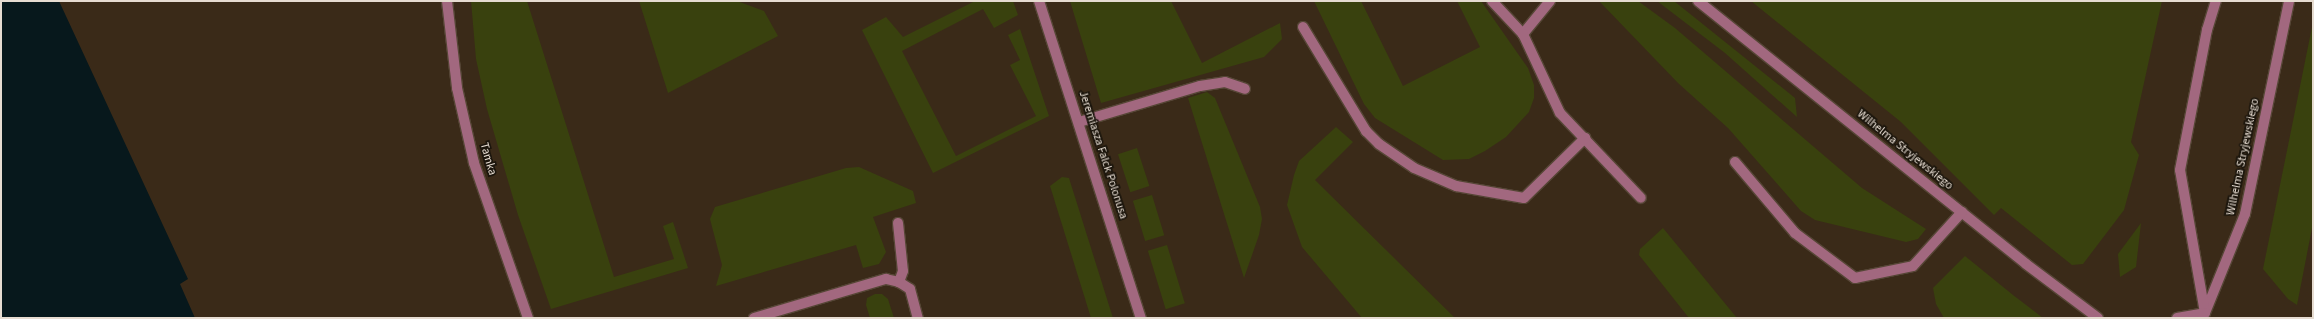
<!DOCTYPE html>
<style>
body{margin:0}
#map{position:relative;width:2314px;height:319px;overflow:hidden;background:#3a2a18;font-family:"Source Sans 3",sans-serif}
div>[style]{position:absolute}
.green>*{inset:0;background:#39410e;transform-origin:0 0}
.water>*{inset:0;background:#07181c}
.roads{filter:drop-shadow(1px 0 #564636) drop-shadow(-1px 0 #564636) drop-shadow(0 1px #564636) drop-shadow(0 -1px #564636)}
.minor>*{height:10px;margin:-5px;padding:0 5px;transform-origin:5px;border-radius:5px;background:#a2687f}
span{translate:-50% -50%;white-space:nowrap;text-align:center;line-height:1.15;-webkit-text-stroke:3.5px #1b150c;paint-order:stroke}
.street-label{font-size:12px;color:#e6dcd1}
.frame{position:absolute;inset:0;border:2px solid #e6dcd1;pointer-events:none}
</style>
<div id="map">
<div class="green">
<i style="clip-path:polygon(471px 1px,527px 1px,614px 277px,674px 259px,663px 226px,673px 222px,688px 268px,551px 309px,518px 215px,487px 109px,476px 59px)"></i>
<i style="clip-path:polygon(639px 1px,737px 1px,764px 11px,778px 36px,668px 93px)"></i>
<i style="clip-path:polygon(975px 1px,1013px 1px,1018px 15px,994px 28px,983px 9px,902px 51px,956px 156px,1036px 116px,1010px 65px,1020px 60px,1008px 35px,1020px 29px,1049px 116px,933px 173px,862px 30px,886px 17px,903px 37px)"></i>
<i style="clip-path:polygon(1070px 1px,1171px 1px,1202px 63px,1280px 23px,1282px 39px,1264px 57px,1101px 103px)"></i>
<i style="clip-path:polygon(1314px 1px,1361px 1px,1403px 86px,1480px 47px,1457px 1px,1481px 1px,1528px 68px,1534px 85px,1534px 98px,1529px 112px,1506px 137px,1485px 151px,1469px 159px,1443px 160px,1375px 118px,1364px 104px)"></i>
<i style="clip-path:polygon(1599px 1px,1638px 1px,1675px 28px,1862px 188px,1926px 229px,1918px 239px,1906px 242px,1815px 220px,1801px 211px,1728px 128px,1678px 83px)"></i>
<i style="clip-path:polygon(1657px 1px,1674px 1px,1795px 98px,1797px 117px,1725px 53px)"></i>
<i style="clip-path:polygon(1751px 1px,2162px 1px,2131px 142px,2139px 155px,2124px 210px,2083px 264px,2072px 265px,2001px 208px,1994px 215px,1901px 122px)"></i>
<i style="clip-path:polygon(2313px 22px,2313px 223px,2297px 305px,2288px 299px,2263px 269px)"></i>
<i style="clip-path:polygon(1207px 92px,1215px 98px,1260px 207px,1262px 219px,1259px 235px,1244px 278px,1188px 98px)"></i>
<i style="clip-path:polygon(1336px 127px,1353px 142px,1315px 180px,1455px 318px,1362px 318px,1302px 247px,1287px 205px,1294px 175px,1299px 161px)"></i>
<i style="left:1137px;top:148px;width:40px;height:20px;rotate:72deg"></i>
<i style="clip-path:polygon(859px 167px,913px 191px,916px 203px,873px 217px,886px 252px,879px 264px,863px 268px,856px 245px,716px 286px,722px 265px,710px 219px,715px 207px,846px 168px)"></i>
<i style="clip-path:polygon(1062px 177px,1069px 178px,1113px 318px,1091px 318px,1050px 186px)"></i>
<i style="left:1152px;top:195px;width:42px;height:20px;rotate:73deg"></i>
<i style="clip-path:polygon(2141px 223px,2136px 267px,2120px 277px,2118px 254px)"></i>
<i style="clip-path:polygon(1663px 228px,1714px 290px,1737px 318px,1689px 318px,1639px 255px,1640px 249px)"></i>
<i style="left:1167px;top:245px;width:61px;height:20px;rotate:73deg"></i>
<i style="clip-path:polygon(1965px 256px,2013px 295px,2043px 318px,1944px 318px,1936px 304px,1933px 288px)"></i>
<i style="clip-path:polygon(875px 294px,882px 294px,888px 299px,894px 318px,870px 318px,866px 305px,867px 298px)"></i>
</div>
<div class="water">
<i style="clip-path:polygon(1px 1px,59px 1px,188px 279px,180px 284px,195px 318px,1px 318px)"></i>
</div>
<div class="roads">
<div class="minor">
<i style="left:447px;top:1px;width:88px;rotate:83.4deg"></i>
<i style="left:457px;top:88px;width:77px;rotate:77.2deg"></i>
<i style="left:474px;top:163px;width:164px;rotate:70.8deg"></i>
<i style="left:1039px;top:1px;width:333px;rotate:72.2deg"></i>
<i style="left:1492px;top:1px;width:45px;rotate:46.8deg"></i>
<i style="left:1550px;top:1px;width:43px;rotate:129.3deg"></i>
<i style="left:1523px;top:34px;width:87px;rotate:64.9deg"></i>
<i style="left:1560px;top:113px;width:117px;rotate:46.4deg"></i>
<i style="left:1698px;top:1px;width:420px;rotate:38.7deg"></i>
<i style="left:2026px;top:264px;width:90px;rotate:36.9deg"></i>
<i style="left:1303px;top:27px;width:122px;rotate:58.8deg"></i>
<i style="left:1366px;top:131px;width:18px;rotate:45deg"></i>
<i style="left:1379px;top:144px;width:42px;rotate:34.4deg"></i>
<i style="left:1414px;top:168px;width:46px;rotate:23.2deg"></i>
<i style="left:1456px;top:186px;width:69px;rotate:10deg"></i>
<i style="left:1524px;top:198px;width:86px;rotate:-44.5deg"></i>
<i style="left:1079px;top:122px;width:126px;rotate:-16.6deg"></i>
<i style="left:1200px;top:86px;width:25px;rotate:-9deg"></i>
<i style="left:1225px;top:82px;width:21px;rotate:19deg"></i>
<i style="left:1735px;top:162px;width:93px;rotate:49.8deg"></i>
<i style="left:1795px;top:233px;width:75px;rotate:36.9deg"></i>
<i style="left:1855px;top:278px;width:59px;rotate:-11.7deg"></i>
<i style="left:1913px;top:266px;width:73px;rotate:-47.8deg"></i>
<i style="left:898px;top:223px;width:48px;rotate:84.1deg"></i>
<i style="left:903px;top:271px;width:12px;rotate:110deg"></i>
<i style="left:2205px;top:313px;width:107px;rotate:-68deg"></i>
<i style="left:2245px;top:214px;width:217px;rotate:-78.3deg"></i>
<i style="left:2205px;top:313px;width:145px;rotate:-99.9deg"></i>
<i style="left:2180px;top:170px;width:143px;rotate:-79.1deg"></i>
<i style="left:2207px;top:30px;width:30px;rotate:-73deg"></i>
<i style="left:754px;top:318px;width:138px;rotate:-16.5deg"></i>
<i style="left:886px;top:279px;width:13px;rotate:13deg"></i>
<i style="left:899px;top:282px;width:13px;rotate:32deg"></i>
<i style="left:910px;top:289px;width:30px;rotate:75deg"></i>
<i style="left:2177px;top:318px;width:28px;rotate:-10deg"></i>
</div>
</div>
<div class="street-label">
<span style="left:1905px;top:150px;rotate:39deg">Wilhelma Stryjewskiego</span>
<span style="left:1103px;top:155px;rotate:72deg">Jeremiasza Falck Polonusa</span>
<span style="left:2243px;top:157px;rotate:-78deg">Wilhelma Stryjewskiego</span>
<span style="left:488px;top:159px;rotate:74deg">Tamka</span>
</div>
<div class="frame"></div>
</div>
